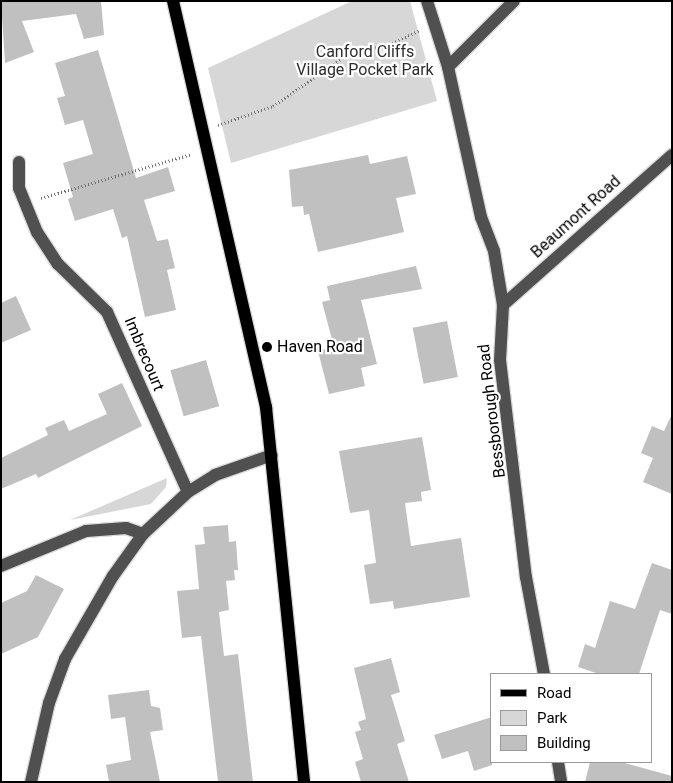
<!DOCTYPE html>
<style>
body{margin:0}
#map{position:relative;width:673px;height:783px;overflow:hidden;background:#fff;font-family:Roboto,sans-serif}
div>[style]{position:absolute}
.green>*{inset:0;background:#d7d7d7}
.building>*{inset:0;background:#c0c0c0;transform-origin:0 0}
.path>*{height:3px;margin-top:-1.5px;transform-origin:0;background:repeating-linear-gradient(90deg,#727272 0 1px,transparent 0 3.5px)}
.roads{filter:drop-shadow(1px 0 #dbdbdb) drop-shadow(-1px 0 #dbdbdb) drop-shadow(0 1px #dbdbdb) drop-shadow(0 -1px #dbdbdb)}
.minor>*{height:12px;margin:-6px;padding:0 6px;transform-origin:6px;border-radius:6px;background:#505050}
.major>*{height:12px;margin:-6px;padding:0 6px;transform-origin:6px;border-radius:6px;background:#000}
.dots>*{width:14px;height:14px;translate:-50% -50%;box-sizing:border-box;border:2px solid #fff;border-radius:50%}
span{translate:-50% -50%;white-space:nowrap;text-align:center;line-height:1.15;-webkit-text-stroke:4.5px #fff;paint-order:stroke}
.park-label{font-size:16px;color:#2e2e2e}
.street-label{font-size:16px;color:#000}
.poi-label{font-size:16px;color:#000}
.left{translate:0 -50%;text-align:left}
.frame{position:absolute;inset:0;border:2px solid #000;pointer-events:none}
.legend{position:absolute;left:490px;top:673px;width:162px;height:90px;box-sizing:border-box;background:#fff;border:1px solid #999;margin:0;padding:6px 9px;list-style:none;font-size:15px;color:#000}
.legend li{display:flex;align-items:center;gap:10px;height:25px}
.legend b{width:25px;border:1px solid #999}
</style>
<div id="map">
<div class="green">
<i style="clip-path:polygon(352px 1px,410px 1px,437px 101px,231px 163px,208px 68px)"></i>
<i style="clip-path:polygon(167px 478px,166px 487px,151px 504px,70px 520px)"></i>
</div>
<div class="building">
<i style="clip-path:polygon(1px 1px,101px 1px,104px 35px,84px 39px,76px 14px,22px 21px,34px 52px,5px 63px)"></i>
<i style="clip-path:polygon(98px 50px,136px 178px,168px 167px,175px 191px,144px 200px,157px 241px,168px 239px,175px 268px,167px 270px,176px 310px,145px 317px,127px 236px,122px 238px,113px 209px,75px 221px,68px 199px,73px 197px,63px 163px,93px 154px,83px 120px,65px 125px,57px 98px,65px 96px,55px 63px)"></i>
<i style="clip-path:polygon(368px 155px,370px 164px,407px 156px,416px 194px,396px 198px,404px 232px,318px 252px,309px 214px,304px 215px,303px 206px,292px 207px,289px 170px)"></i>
<i style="clip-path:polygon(416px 266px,422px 289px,361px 300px,377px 364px,361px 368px,365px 386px,329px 394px,318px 351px,334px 347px,322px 302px,330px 300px,327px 286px)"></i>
<i style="clip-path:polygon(16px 296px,31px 330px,1px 343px,1px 303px)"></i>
<i style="left:447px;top:321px;width:57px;height:35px;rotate:79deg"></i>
<i style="left:206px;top:360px;width:48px;height:37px;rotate:74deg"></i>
<i style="clip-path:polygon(122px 383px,142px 426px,38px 478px,36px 474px,1px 489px,1px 458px,48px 435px,45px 428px,64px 420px,69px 431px,107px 414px,98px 394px)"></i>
<i style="clip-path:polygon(672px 414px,672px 494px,643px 482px,653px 458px,641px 453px,652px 426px,664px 431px)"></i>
<i style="clip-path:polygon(422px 437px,431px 490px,421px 492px,422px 501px,405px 503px,411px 546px,461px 538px,470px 597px,394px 609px,393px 601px,370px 604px,364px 565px,376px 563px,369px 510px,350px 513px,339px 451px)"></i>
<i style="clip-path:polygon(228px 525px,229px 542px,236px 541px,238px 570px,234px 570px,235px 580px,226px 581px,229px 610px,219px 612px,224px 656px,238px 654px,253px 782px,218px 782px,201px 636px,182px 638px,177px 591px,199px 589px,195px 545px,205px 544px,203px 527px)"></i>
<i style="clip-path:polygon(652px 563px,672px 570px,672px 614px,660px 610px,639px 674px,599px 674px,578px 667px,585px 644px,595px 648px,610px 601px,635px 609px)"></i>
<i style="clip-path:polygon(36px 575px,64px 589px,38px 637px,1px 654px,1px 603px,27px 591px)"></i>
<i style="clip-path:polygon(391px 658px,400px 692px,391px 695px,405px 741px,397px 744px,409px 782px,361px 782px,355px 762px,363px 759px,355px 732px,361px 730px,358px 722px,366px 719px,354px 668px)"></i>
<i style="clip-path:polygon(149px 690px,151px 706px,160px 708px,163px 730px,150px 732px,160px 782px,109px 782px,106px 765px,131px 760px,125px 717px,111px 719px,108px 695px)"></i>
<i style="clip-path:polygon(492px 717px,492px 765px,474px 771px,468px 751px,442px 759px,434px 735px)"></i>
<i style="clip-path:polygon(590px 762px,621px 762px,672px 776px,672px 782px,585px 782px)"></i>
</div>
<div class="path">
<i style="left:218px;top:125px;width:58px;rotate:-19.1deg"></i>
<i style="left:273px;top:106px;width:95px;rotate:-34.7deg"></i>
<i style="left:351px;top:52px;width:36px;rotate:-10deg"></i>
<i style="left:386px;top:46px;width:38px;rotate:-25deg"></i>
<i style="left:41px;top:198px;width:156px;rotate:-16.3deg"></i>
</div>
<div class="roads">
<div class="minor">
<i style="left:427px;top:1px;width:69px;rotate:72.3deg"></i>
<i style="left:448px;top:67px;width:154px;rotate:77.6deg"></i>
<i style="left:481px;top:217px;width:36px;rotate:69deg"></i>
<i style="left:494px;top:251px;width:55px;rotate:80.5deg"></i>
<i style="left:503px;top:305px;width:55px;rotate:93.1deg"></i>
<i style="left:500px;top:360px;width:219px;rotate:83.2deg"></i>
<i style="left:526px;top:577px;width:99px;rotate:79.5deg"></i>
<i style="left:448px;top:67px;width:93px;rotate:-45deg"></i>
<i style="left:19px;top:162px;width:26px;rotate:90deg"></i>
<i style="left:19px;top:188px;width:48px;rotate:67.8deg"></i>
<i style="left:37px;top:232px;width:38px;rotate:57deg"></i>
<i style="left:58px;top:264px;width:69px;rotate:44.4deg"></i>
<i style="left:107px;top:312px;width:197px;rotate:65.8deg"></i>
<i style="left:503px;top:305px;width:226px;rotate:-41.6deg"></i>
<i style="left:1px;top:566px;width:92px;rotate:-22.4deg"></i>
<i style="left:86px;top:531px;width:40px;rotate:-4.3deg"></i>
<i style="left:126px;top:528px;width:18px;rotate:19deg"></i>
<i style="left:558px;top:762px;width:20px;rotate:81deg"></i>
<i style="left:31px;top:782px;width:81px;rotate:-77.2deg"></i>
<i style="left:49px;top:703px;width:47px;rotate:-70deg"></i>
<i style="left:65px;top:659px;width:96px;rotate:-60deg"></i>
<i style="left:113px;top:576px;width:52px;rotate:-54.5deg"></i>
<i style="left:143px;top:534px;width:62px;rotate:-43deg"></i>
<i style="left:188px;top:492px;width:32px;rotate:-32deg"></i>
<i style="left:215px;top:475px;width:60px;rotate:-19.3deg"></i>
</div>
<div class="major">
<i style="left:173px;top:1px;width:417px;rotate:77.1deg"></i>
<i style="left:266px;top:407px;width:377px;rotate:84.2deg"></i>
</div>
</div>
<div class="dots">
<i style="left:267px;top:347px;background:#000"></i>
</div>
<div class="park-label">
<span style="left:365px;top:61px">Canford Cliffs<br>Village Pocket Park</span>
</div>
<div class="street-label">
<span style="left:576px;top:217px;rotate:-42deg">Beaumont Road</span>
<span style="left:144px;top:354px;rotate:67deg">Imbrecourt</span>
<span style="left:492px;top:411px;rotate:-97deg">Bessborough Road</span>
</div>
<div class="poi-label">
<span class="left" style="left:277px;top:347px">Haven Road</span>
</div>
<div class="frame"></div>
<ul class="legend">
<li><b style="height:6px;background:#000"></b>Road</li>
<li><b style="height:14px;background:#d7d7d7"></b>Park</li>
<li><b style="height:14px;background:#c0c0c0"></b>Building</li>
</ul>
</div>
